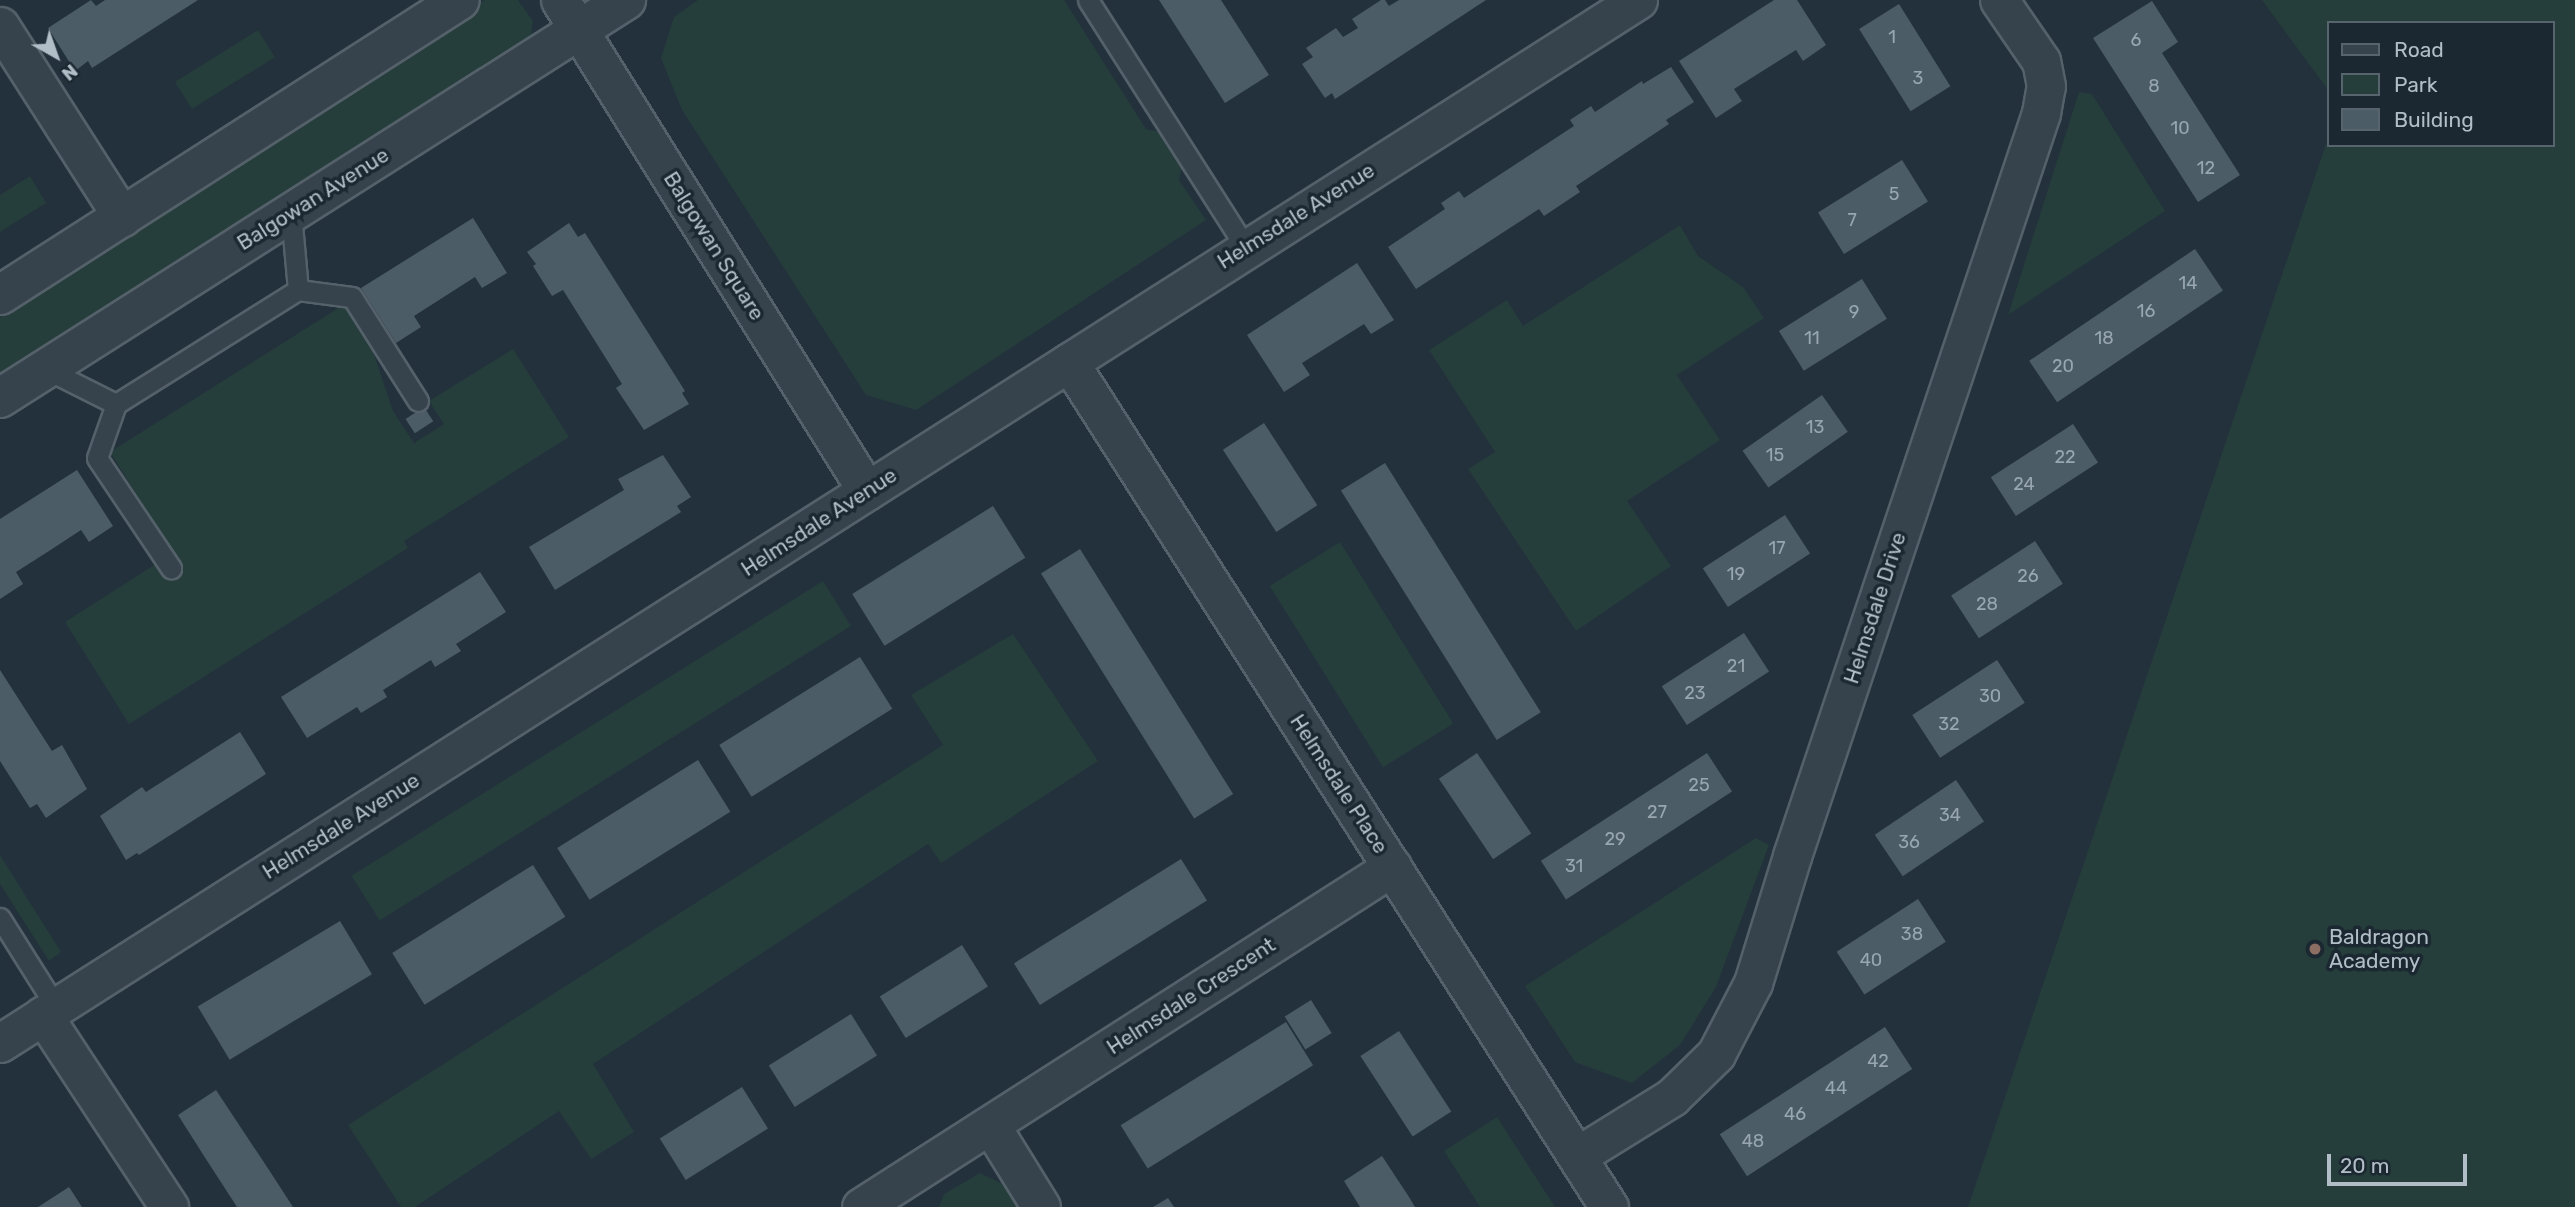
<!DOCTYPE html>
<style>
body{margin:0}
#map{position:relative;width:2575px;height:1207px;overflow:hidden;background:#23313c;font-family:Rubik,sans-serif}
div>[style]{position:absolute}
.green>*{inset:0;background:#253d3b;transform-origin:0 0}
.building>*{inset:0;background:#4c5c67;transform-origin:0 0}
.roads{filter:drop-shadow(2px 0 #55616a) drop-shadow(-2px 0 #55616a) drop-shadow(0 2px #55616a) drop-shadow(0 -2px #55616a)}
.service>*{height:19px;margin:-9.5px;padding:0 9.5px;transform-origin:9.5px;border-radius:9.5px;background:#37434c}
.minor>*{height:37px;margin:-18.5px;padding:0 18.5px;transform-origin:18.5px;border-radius:18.5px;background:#37434c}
.tertiary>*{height:38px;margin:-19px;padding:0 19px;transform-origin:19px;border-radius:19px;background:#37434c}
.dots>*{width:19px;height:19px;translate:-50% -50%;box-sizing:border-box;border:4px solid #1c2831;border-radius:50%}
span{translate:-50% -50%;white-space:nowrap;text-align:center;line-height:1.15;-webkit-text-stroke:7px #1c2831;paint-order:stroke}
.number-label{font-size:18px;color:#98a6af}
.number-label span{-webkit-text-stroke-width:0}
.street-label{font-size:21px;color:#b2bec7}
.poi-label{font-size:21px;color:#b2bec7}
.left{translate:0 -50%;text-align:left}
.legend{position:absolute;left:2327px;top:21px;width:228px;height:126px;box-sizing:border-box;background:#1c2831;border:2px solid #58646d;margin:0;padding:9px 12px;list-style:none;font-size:21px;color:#b2bec7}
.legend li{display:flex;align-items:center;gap:14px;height:35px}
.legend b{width:35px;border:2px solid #58646d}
.north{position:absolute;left:21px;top:21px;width:70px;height:70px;-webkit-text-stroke:5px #1c2831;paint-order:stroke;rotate:140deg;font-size:19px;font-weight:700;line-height:28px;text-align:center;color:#b2bec7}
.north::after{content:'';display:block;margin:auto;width:24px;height:32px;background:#b2bec7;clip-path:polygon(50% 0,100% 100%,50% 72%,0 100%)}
.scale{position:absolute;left:2327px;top:1154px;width:140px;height:32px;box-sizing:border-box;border:4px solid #b2bec7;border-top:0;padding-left:9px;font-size:21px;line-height:24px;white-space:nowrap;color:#b2bec7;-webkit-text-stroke:5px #1c2831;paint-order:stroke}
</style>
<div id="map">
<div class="green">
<i style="clip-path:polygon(485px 0,518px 0,533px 21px,530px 44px,0 383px,0 307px)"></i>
<i style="clip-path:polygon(698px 0,1064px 0,1146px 129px,1171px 134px,1184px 155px,1179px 180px,1206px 220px,916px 410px,866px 395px,682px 110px,661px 58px,674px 17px)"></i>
<i style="clip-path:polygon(2262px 0,2575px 0,2575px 1207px,1968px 1207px,2328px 138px,2328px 145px,2552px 145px,2552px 23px,2328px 23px,2328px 90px)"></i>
<i style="left:258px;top:30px;width:32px;height:98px;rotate:58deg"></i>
<i style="clip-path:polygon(2079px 92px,2092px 94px,2165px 211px,2008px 315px)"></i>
<i style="clip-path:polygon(30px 176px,46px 203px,0 232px,0 195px)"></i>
<i style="clip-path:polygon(1680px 225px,1698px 256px,1743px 287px,1764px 318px,1677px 375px,1720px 440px,1627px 501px,1671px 566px,1576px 631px,1468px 469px,1495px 452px,1429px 350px,1507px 300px,1523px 326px)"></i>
<i style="clip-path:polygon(343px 305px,374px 354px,393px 411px,414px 443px,444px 424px,429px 401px,513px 349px,569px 437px,404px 541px,408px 548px,129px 724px,65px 622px,173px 553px,110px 452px)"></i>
<i style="left:1340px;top:542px;width:214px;height:83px;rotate:58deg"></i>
<i style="left:823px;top:581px;width:53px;height:556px;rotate:58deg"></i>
<i style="clip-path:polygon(1013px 634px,1098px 761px,941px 863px,928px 844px,593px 1064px,634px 1132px,591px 1159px,559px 1111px,415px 1207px,401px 1207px,348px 1125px,943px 745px,911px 695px)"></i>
<i style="clip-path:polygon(1756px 838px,1769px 845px,1716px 987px,1680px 1045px,1632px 1083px,1575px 1062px,1525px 986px)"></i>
<i style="clip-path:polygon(0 855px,61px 952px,49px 961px,0 884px)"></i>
<i style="clip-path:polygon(1497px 1117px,1555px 1207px,1480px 1207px,1444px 1151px)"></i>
<i style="clip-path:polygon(980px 1173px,1007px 1186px,1020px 1207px,939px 1207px,944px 1194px)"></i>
</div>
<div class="building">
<i style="clip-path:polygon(91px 0,96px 6px,105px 0,198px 0,92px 68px,88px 61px,75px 71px,48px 28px)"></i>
<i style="clip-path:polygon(1159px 0,1221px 0,1269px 75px,1225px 103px)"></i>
<i style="clip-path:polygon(1381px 0,1385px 0,1389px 6px,1399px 0,1486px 0,1335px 99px,1332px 93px,1325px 98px,1302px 64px,1313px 57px,1306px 48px,1336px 28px,1343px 37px,1358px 28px,1352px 19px)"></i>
<i style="clip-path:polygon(1774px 0,1797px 0,1826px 45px,1803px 61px,1796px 50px,1734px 89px,1742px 101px,1716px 118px,1679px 61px)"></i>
<i style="clip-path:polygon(2152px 1px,2178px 42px,2162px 53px,2240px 175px,2198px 202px,2093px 38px)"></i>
<i style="left:1899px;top:4px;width:97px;height:47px;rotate:58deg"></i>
<i style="clip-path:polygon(1671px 67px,1694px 102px,1666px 120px,1669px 124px,1576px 186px,1580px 192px,1544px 216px,1539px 209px,1416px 289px,1388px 247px,1445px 209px,1441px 203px,1459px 191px,1464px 198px,1574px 126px,1570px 120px,1591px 106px,1595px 112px,1642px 81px,1643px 84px)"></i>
<i style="left:1902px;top:160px;width:49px;height:99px;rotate:58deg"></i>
<i style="clip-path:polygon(473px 218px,507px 273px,482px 288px,475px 277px,414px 316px,421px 327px,396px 343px,361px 288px)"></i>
<i style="clip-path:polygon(569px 223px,578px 237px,585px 233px,685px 391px,682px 393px,689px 404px,644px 430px,616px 388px,622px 384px,563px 290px,552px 296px,533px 266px,536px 264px,527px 252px)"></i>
<i style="left:2195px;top:249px;width:50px;height:200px;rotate:56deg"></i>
<i style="clip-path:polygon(1357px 263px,1394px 320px,1371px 334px,1364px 324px,1302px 363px,1310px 375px,1284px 392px,1247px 335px)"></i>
<i style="left:1862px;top:279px;width:47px;height:98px;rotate:58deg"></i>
<i style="left:1822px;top:395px;width:45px;height:97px;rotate:55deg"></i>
<i style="left:424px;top:407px;width:17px;height:22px;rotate:57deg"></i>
<i style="left:1264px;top:423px;width:98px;height:49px;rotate:57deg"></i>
<i style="left:2073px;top:424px;width:46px;height:98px;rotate:57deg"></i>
<i style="clip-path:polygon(663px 455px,691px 497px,677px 506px,681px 512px,555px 590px,529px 547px,624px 490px,618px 479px)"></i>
<i style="left:1385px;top:463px;width:294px;height:52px;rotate:58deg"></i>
<i style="clip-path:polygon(77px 470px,113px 526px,89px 542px,81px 530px,49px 551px,16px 572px,23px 584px,0 599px,0 519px)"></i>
<i style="left:993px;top:506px;width:61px;height:166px;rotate:58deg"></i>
<i style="left:1785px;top:515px;width:46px;height:98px;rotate:57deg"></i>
<i style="left:2035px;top:541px;width:51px;height:100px;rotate:57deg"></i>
<i style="left:1080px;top:549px;width:289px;height:46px;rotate:58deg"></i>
<i style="clip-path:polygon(480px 572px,506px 612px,456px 644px,461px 651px,435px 667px,431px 660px,383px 690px,387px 697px,361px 713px,357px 707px,307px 738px,281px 697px)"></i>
<i style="left:1744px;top:633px;width:46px;height:98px;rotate:57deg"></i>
<i style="left:860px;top:657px;width:61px;height:166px;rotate:58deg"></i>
<i style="left:1997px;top:660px;width:51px;height:101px;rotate:57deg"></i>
<i style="clip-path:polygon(0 670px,52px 751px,62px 745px,87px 789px,46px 818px,37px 804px,30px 808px,0 761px)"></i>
<i style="clip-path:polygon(240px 732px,266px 774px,139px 855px,137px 853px,126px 860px,100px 816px,142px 787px,146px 792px)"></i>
<i style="left:1477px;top:753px;width:97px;height:46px;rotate:56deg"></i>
<i style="left:1707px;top:753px;width:46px;height:198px;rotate:57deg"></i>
<i style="left:698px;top:760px;width:61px;height:166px;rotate:58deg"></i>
<i style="left:1956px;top:780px;width:50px;height:98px;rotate:56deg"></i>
<i style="left:1181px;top:859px;width:49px;height:197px;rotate:58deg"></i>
<i style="left:533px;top:865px;width:61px;height:166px;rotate:58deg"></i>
<i style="left:1918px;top:899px;width:51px;height:97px;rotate:57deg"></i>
<i style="left:340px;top:921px;width:62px;height:166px;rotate:59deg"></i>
<i style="left:962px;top:945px;width:49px;height:97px;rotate:58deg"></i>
<i style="left:1311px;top:1000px;width:39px;height:31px;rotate:58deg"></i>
<i style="left:851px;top:1014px;width:49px;height:97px;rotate:58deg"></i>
<i style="left:1286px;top:1022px;width:51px;height:195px;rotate:58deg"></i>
<i style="left:1885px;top:1027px;width:50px;height:197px;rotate:57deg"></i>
<i style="left:1399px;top:1031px;width:96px;height:46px;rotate:57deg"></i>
<i style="left:742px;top:1087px;width:49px;height:97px;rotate:58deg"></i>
<i style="clip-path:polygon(216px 1090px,269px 1170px,293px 1207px,237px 1207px,204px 1156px,178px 1115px)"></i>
<i style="clip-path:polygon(1382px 1156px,1409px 1197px,1415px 1207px,1360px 1207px,1344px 1181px)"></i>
<i style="clip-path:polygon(69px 1187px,82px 1207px,38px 1207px)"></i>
<i style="clip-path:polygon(1168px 1198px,1174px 1207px,1153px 1207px)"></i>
</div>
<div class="roads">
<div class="service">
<i style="left:1088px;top:0;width:294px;rotate:57.5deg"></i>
<i style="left:298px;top:290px;width:54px;rotate:7.4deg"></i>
<i style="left:352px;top:297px;width:123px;rotate:57.6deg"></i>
<i style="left:46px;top:369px;width:78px;rotate:26.6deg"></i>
<i style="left:116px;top:404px;width:215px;rotate:-32.1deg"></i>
<i style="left:298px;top:290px;width:77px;rotate:-95.2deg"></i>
<i style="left:116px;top:404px;width:57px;rotate:109.4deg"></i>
<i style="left:97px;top:458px;width:133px;rotate:56.1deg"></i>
<i style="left:0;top:918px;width:105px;rotate:57.8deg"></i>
</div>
<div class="minor">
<i style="left:560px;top:0;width:579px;rotate:57.98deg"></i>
<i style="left:0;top:26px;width:227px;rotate:57.4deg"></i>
<i style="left:1069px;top:362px;width:1003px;rotate:57.42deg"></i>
<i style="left:43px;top:1015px;width:230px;rotate:56.7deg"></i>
<i style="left:0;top:1043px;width:1942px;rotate:-32.49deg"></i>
<i style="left:991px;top:1126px;width:95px;rotate:58.3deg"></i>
<i style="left:1577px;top:1156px;width:112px;rotate:-31.8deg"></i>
<i style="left:1672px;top:1097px;width:62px;rotate:-44.3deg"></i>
<i style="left:1716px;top:1054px;width:80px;rotate:-62.5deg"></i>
<i style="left:1753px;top:983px;width:133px;rotate:-72.9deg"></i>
<i style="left:1792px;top:856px;width:784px;rotate:-71.47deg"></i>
<i style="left:2041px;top:113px;width:27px;rotate:-80deg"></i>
<i style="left:2046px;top:86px;width:25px;rotate:-101deg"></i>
<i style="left:2041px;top:61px;width:74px;rotate:-124.5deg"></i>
<i style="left:861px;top:1207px;width:631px;rotate:-32.63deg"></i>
</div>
<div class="tertiary">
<i style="left:0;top:295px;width:546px;rotate:-32.67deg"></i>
<i style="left:0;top:398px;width:742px;rotate:-32.45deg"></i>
</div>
</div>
<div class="dots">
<i style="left:2315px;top:949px;background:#8d6e63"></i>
</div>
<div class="number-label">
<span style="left:1892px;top:37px">1</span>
<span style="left:2136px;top:40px">6</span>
<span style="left:1918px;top:78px">3</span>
<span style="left:2154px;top:86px">8</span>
<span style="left:2180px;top:128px">10</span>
<span style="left:2206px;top:168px">12</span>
<span style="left:1894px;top:194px">5</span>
<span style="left:1852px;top:220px">7</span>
<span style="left:2188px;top:283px">14</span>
<span style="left:2146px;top:311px">16</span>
<span style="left:1854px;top:312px">9</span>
<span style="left:1812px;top:338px">11</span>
<span style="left:2104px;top:338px">18</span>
<span style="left:2063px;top:366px">20</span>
<span style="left:1815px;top:427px">13</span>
<span style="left:1775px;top:455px">15</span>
<span style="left:2065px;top:457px">22</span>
<span style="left:2024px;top:484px">24</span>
<span style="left:1777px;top:548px">17</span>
<span style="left:1736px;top:574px">19</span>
<span style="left:2028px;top:576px">26</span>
<span style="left:1987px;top:604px">28</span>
<span style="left:1736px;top:666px">21</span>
<span style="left:1695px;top:693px">23</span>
<span style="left:1990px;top:696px">30</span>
<span style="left:1949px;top:724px">32</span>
<span style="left:1699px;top:785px">25</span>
<span style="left:1657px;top:812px">27</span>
<span style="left:1950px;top:815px">34</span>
<span style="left:1615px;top:839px">29</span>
<span style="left:1909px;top:842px">36</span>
<span style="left:1574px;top:866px">31</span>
<span style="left:1912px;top:934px">38</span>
<span style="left:1871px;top:960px">40</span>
<span style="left:1878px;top:1061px">42</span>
<span style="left:1836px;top:1088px">44</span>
<span style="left:1795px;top:1114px">46</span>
<span style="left:1753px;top:1141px">48</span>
</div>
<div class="street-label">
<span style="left:313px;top:199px;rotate:-32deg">Balgowan Avenue</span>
<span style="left:1296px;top:216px;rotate:-32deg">Helmsdale Avenue</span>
<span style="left:714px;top:246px;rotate:58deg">Balgowan Square</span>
<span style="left:819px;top:522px;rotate:-33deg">Helmsdale Avenue</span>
<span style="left:1875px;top:608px;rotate:-72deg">Helmsdale Drive</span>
<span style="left:1339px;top:784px;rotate:57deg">Helmsdale Place</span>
<span style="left:341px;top:826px;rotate:-32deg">Helmsdale Avenue</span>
<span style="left:1191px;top:996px;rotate:-33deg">Helmsdale Crescent</span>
</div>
<div class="poi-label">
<span class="left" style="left:2329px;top:949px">Baldragon<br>Academy</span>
</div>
<ul class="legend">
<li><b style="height:9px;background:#37434c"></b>Road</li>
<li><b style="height:19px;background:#253d3b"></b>Park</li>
<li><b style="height:19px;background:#4c5c67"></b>Building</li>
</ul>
<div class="north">N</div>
<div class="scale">20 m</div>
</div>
